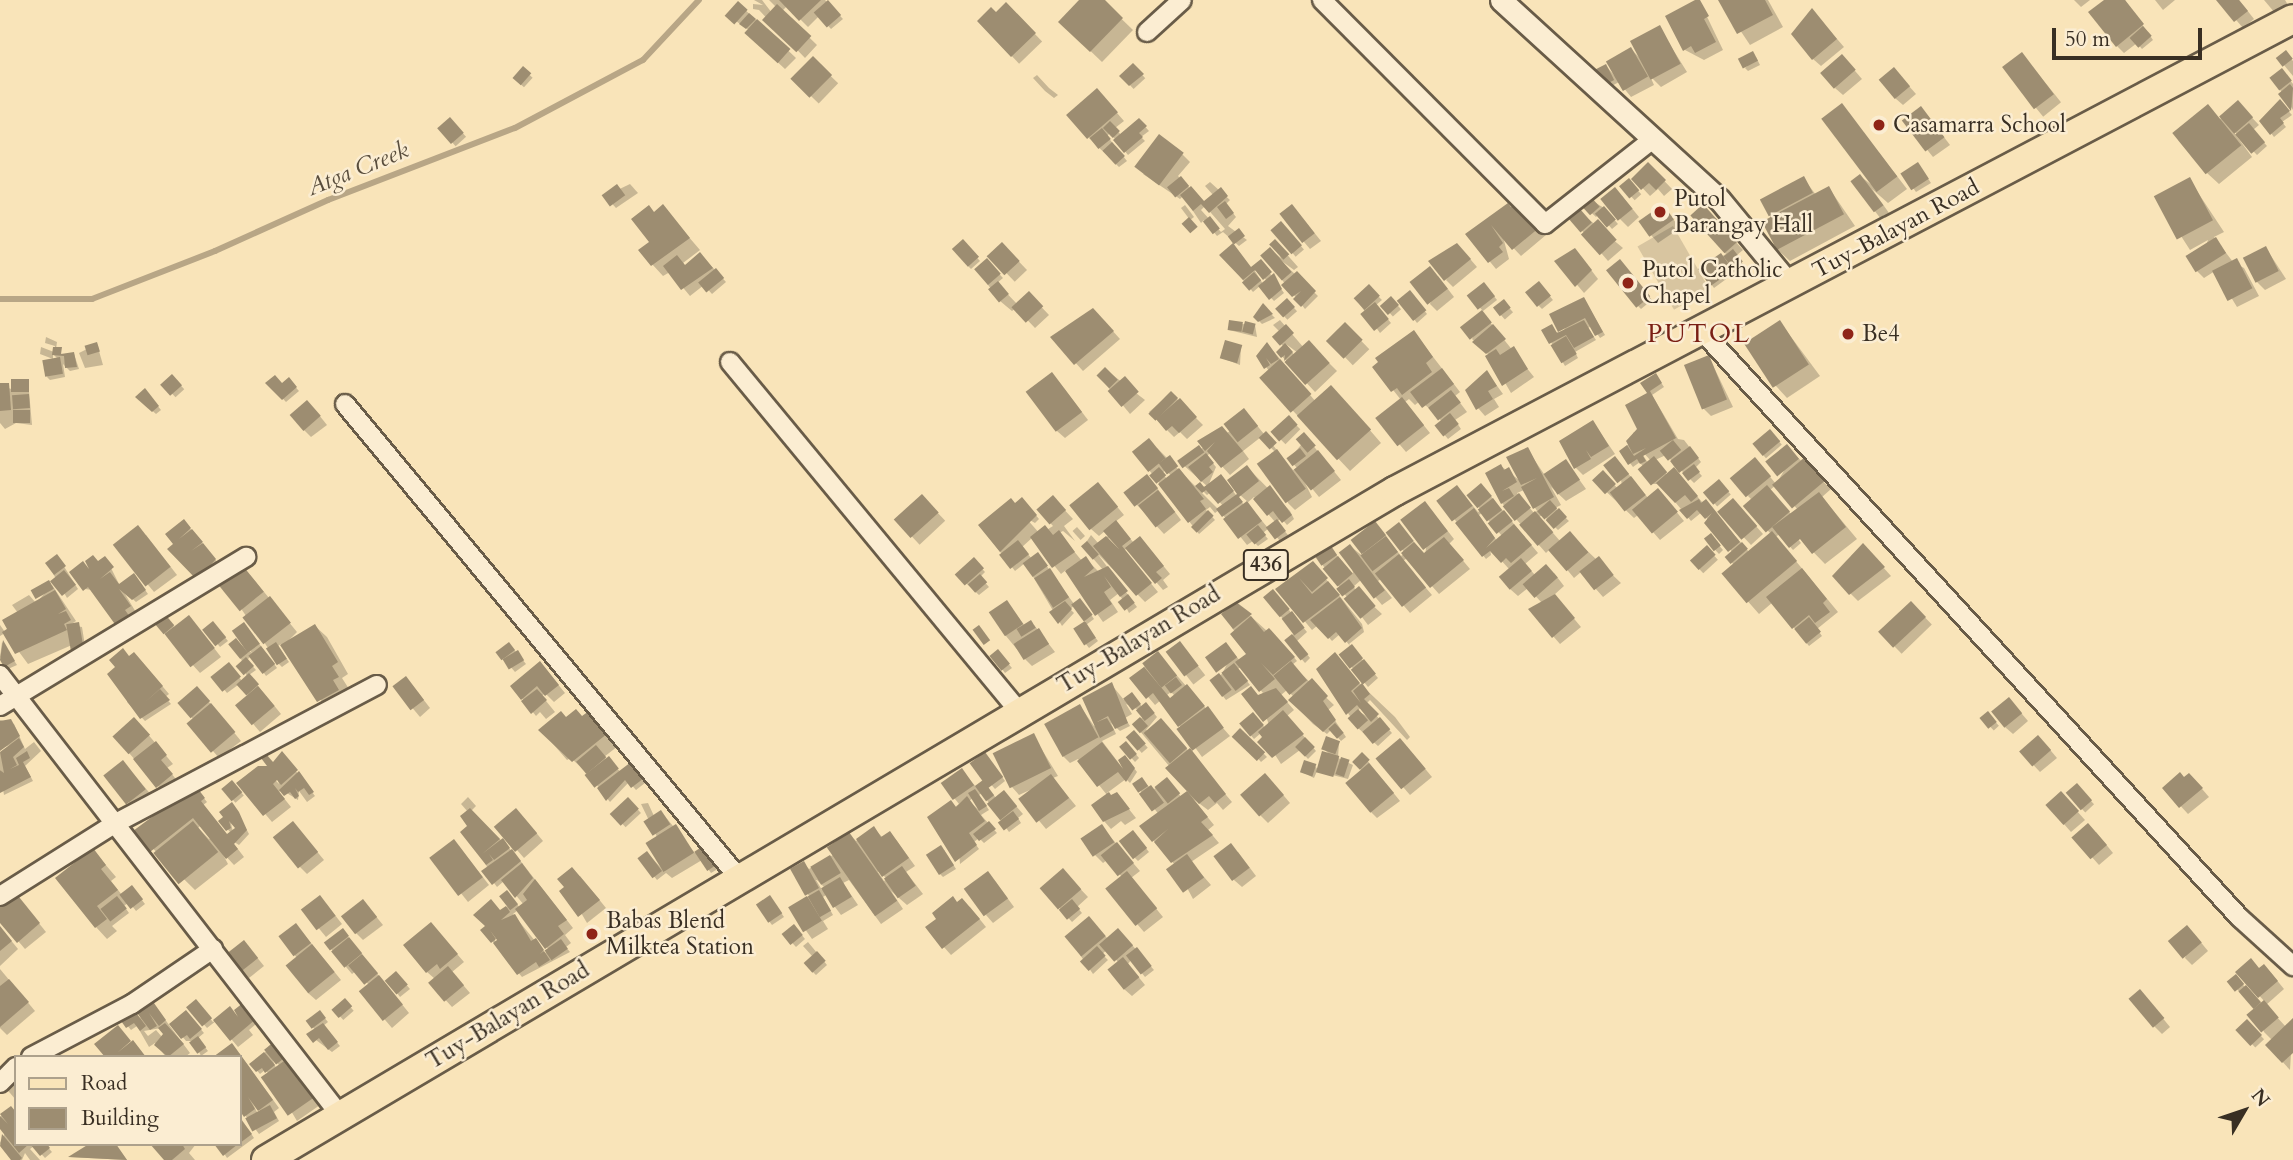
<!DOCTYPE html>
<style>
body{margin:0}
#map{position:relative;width:2293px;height:1160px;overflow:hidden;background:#f9e4b9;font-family:Cardo,serif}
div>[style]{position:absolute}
.green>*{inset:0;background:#d8c5a0;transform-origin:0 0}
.shadow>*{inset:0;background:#0003;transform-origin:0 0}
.stream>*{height:6px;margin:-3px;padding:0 3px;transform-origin:3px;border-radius:3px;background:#b8a686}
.building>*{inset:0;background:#9d8d71;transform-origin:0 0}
.roads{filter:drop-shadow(2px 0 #695c48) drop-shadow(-2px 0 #695c48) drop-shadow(0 2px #695c48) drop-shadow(0 -2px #695c48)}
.minor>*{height:18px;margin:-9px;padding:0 9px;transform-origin:9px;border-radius:9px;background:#fbedd2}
.tertiary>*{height:21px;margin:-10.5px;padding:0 10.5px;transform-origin:10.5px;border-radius:10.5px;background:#fbedd2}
.primary>*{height:28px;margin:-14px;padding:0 14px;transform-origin:14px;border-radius:14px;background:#f9e4b9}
.dots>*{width:19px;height:19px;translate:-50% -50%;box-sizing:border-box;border:4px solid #fbedd2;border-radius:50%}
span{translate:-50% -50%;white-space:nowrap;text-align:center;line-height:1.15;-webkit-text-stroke:5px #fbedd2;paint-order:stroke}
.shield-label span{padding:2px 5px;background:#fbedd2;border:2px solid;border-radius:5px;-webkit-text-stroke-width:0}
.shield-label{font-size:21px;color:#392f23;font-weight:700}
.poi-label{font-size:23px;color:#392f23}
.left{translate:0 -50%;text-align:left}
.street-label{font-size:23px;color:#392f23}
.water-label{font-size:24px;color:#594d3c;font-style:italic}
.quarter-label{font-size:26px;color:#7a1f14;letter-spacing:2px}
.legend{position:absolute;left:14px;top:1055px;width:228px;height:91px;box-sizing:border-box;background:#fbedd2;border:2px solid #ada18c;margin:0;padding:9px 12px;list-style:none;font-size:21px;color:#392f23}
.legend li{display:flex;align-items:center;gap:14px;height:35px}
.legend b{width:35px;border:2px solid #ada18c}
.north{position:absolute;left:2209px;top:1076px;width:70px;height:70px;-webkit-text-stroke:5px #fbedd2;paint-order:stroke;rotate:51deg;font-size:19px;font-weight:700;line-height:28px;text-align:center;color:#392f23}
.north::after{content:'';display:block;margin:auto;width:24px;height:32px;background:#392f23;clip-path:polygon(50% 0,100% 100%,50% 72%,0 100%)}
.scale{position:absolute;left:2052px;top:28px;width:150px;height:32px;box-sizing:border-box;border:4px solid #392f23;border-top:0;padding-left:9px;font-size:21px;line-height:24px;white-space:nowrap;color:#392f23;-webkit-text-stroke:5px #fbedd2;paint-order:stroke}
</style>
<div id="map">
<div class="green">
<i style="left:1673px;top:226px;width:73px;height:41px;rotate:60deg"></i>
</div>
<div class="shadow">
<i style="clip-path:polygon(754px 0,762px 0,772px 13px,777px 8px,769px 0,825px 0,843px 19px,831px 29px,819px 16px,808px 27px,787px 6px,782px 11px,817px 45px,805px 58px,759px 10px,753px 9px,753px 4px,763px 5px)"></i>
<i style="clip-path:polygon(1081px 0,1102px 0,1133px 30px,1102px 62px,1060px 22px)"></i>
<i style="clip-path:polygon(1699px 0,1723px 50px,1704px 60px,1685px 50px)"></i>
<i style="clip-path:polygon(1720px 0,1768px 0,1783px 27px,1750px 45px)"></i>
<i style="clip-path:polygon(2074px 0,2090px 0,2081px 7px)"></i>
<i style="clip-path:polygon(2107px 0,2125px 0,2153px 40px,2142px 49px,2137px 43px,2124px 53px,2117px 46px)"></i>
<i style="clip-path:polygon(2155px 0,2175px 0,2163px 10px)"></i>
<i style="clip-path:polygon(2219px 0,2239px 0,2254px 19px,2243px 28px)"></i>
<i style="clip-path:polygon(2264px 0,2285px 0,2288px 5px,2275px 13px)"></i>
<i style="clip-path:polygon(738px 3px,796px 58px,785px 69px,746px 33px,749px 30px,727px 15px)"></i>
<i style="left:1006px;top:4px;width:52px;height:32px;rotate:46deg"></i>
<i style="clip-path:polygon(1819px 18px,1844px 47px,1821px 66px,1813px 59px)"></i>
<i style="clip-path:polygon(1659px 27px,1687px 72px,1661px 87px,1650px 76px,1654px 85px,1631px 97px,1619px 82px,1608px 88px,1606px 66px,1614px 75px,1631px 49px,1641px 59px)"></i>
<i style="clip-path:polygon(2286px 53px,2293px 61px,2293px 76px,2279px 59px)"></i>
<i style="left:2022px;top:54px;width:62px;height:23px;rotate:51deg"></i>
<i style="clip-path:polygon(1756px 57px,1760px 65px,1748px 71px,1745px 68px)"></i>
<i style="left:813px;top:59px;width:35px;height:28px;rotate:44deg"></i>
<i style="clip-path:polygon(1849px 64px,1862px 79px,1843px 95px,1835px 88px)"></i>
<i style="left:1133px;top:65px;width:18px;height:16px;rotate:47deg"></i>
<i style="left:523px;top:69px;width:13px;height:13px;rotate:42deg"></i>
<i style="clip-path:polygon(2285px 73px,2293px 84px,2293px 110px,2272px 77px)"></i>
<i style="clip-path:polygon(1037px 75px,1049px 88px,1058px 95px,1054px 98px,1045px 91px,1033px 78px)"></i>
<i style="clip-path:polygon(1901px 77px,1916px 94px,1903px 105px,1895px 98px)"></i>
<i style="clip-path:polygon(1104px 98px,1124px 121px,1115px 128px,1121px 135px,1139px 120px,1149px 131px,1141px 137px,1145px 141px,1128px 155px,1110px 133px,1107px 136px,1127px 161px,1119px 167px,1089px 138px)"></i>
<i style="clip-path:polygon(2280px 102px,2292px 115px,2282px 122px,2286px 127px,2274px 137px,2271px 133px)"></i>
<i style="clip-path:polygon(2238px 103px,2259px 125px,2253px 130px,2267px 146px,2257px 155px,2230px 127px,2252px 157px,2219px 184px,2207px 173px,2220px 119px)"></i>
<i style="clip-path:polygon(1842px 105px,1907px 189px,1888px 203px,1872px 189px,1889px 213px,1881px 219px,1852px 182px,1860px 176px,1872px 185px)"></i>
<i style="clip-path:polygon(1928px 116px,1950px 145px,1933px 157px,1904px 121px)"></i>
<i style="left:450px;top:119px;width:24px;height:14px;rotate:48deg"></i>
<i style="clip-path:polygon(evenodd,1182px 154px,1190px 162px,1178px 176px,1205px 204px,1214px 196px,1205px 186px,1210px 182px,1230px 200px,1226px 204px,1236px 217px,1228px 226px,1247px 240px,1239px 246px,1223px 232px,1217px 236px,1204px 220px,1201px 223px,1183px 196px,1180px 199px,1143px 174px,1182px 154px,1205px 206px,1225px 229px,1221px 232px,1201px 210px,1205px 206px)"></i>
<i style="clip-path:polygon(1648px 164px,1672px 189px,1664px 196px,1658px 189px,1650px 196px,1634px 179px)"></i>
<i style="clip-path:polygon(1921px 168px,1931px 183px,1916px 192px,1903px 174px)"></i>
<i style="clip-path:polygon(1804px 179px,1816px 195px,1829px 188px,1855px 226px,1790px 261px,1778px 250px,1770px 215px)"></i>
<i style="clip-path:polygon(2189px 179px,2224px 232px,2214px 237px,2233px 262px,2244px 268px,2259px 296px,2237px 307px,2215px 271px,2204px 278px,2197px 271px,2208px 240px,2190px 250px,2156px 197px)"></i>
<i style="left:1629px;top:181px;width:18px;height:9px;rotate:47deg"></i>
<i style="clip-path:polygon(630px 184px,638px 193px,616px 208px,605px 196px)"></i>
<i style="clip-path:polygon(1622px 196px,1639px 217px,1628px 227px,1620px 219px)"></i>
<i style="clip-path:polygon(1591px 200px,1604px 208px,1618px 224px,1612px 229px,1599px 214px,1596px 217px,1584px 206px)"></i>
<i style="left:1185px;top:205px;width:15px;height:5px;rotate:53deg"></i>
<i style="clip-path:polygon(1663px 206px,1680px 228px,1658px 243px,1651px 235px)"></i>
<i style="clip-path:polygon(663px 207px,700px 250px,683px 263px,685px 266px,703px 257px,726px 282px,712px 294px,704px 285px,690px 296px,670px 272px,663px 276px,652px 264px,655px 213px)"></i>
<i style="clip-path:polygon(1526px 211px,1546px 235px,1521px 256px,1503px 237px,1509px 259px,1496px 269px,1467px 234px)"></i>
<i style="clip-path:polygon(1580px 212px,1623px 248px,1608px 261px,1572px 219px)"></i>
<i style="clip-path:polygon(1710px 213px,1743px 250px,1737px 255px,1744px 266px,1714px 288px,1700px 269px,1726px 254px,1692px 215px)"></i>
<i style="clip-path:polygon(1299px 214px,1321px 241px,1310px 249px,1281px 215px)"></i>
<i style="left:1281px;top:223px;width:35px;height:11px;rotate:49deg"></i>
<i style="clip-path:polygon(1275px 241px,1298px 267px,1294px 270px,1279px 259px,1318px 296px,1305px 309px,1263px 256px,1270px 249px,1281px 258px)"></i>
<i style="clip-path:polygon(963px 242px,980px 261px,971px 269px,968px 266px)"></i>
<i style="left:1002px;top:244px;width:36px;height:17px;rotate:46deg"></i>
<i style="clip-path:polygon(2266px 248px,2286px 279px,2265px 290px,2257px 282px)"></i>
<i style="clip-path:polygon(1465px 253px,1477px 267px,1453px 287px,1446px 280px)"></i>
<i style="clip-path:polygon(evenodd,1222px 255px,1252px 269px,1261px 261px,1284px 293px,1274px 301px,1260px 286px,1253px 292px,1222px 255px,1257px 270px,1267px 281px,1263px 284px,1255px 271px,1257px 270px)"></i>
<i style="clip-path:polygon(1582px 258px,1598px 279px,1584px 293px,1557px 261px)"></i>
<i style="clip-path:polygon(987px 261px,1003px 278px,997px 283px,1018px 305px,1029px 294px,1049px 315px,1035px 328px,1016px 308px,1012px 311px,1000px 301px,977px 270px)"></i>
<i style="clip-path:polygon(1623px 264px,1652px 300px,1641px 309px,1638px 306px)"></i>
<i style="clip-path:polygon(1438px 276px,1454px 297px,1437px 311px,1430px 304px)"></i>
<i style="clip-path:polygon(1369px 287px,1382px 300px,1376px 305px,1391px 323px,1380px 333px,1356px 299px)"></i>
<i style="clip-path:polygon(1487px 287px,1497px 300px,1483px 311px,1469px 296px)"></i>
<i style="clip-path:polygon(1542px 287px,1553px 300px,1542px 309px,1539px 306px)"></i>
<i style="clip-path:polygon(1413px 296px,1427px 314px,1417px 323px,1414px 319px)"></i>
<i style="left:1391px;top:298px;width:15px;height:11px;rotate:48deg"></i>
<i style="clip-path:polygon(1584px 299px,1605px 335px,1600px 338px,1592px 326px,1588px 328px,1596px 340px,1575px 352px,1578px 358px,1565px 366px,1544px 330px,1562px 333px)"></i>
<i style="left:1287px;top:300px;width:15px;height:13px;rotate:48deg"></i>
<i style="left:1503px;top:301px;width:15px;height:11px;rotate:48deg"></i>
<i style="clip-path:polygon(1263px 306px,1275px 318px,1262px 324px,1255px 317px)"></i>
<i style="clip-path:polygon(1485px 316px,1534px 377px,1511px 393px,1489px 355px,1472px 339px)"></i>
<i style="clip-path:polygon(1101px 318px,1120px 339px,1083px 371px,1053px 338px)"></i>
<i style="clip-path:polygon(evenodd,1280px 320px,1304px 348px,1309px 343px,1337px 371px,1315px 392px,1278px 352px,1284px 347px,1274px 337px,1280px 332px,1273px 325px,1280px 320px,1286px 344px,1298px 353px,1295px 356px,1286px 344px)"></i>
<i style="clip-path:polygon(1780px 322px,1820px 376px,1787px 398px,1776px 386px)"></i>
<i style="clip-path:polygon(1242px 324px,1255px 325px,1257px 337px,1229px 330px)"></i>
<i style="left:1345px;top:324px;width:35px;height:23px;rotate:46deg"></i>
<i style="clip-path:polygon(1414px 332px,1460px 392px,1455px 396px,1467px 412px,1455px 420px,1461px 429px,1448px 439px,1437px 426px,1442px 422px,1435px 413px,1420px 401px,1415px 405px,1409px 399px,1405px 402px,1430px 433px,1406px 452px,1378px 419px,1401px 400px,1375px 367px)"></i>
<i style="clip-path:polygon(46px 337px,57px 342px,56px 349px,64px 356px,74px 354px,79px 369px,70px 371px,63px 364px,65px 377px,50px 380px,47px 377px,58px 359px,53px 354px,53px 359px,40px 354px,41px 347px,54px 352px,55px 346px,45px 343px)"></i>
<i style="clip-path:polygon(97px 344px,103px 365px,85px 368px,79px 353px)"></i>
<i style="clip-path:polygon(1241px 346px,1240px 365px,1222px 358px)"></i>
<i style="clip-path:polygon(1270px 347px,1316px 402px,1343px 399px,1381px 443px,1350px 471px,1262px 378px,1269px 371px,1258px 356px)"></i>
<i style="clip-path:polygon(1709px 357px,1733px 407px,1711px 416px,1703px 408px)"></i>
<i style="clip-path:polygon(1105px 369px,1145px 400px,1130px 414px,1098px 375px)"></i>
<i style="clip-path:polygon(1487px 372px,1503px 394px,1494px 399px,1499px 407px,1485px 416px,1478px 408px)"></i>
<i style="left:172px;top:376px;width:18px;height:12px;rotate:47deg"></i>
<i style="clip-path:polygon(evenodd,1658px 378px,1664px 387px,1652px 395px,1678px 439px,1684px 440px,1701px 462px,1695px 468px,1702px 476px,1694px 483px,1666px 455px,1655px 460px,1667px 475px,1681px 477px,1702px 502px,1705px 501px,1749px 552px,1771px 534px,1745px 506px,1752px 500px,1748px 496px,1762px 467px,1776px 484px,1794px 454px,1831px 489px,1822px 497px,1857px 539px,1825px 564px,1788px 526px,1801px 543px,1793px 550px,1779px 534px,1776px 537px,1838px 612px,1817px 629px,1822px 636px,1809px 646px,1773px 602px,1759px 614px,1723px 573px,1734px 565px,1727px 557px,1732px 552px,1702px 512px,1691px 521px,1660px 484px,1653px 484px,1640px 462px,1633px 467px,1621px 451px,1633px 440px,1640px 446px,1633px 433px,1640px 429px,1649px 394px,1642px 383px,1658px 378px,1642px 451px,1651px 461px,1648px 463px,1641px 452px,1642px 451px,1658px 378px,1776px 485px,1798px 510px,1792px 515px,1770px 490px,1776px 485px)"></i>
<i style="clip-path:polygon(28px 380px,32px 425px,16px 423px,5px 429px,0 423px,0 385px,14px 390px)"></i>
<i style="clip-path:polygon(289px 380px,299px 391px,286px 402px,268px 383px,283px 385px)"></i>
<i style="clip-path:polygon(1059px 382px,1088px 420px,1065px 438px,1057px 431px)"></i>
<i style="clip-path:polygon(1171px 393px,1203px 425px,1187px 439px,1180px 432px,1174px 437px,1149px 412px)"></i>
<i style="clip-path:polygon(148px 394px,161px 410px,156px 414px,137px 397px)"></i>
<i style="clip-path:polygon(315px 410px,327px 425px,311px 437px,304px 430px)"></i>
<i style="clip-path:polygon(evenodd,1251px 418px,1293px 470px,1297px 468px,1289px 459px,1307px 438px,1341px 480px,1319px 497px,1301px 475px,1312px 497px,1295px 510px,1288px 503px,1275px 452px,1261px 437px,1243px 451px,1249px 459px,1230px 475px,1210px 453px,1207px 456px,1216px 467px,1208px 486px,1224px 480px,1244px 505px,1248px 502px,1240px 495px,1247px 467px,1290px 511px,1294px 519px,1287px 525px,1281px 518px,1277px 522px,1288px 535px,1280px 541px,1269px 528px,1263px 533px,1268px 539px,1258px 546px,1253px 541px,1247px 545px,1219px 510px,1215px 513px,1210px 507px,1206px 510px,1215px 520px,1199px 534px,1149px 470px,1157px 448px,1219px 510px,1223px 506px,1211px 492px,1207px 495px,1198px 486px,1208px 487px,1180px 462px,1251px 418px,1166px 470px,1171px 476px,1167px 479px,1162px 473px,1166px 470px,1251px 418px,1254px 497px,1275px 522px,1268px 528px,1247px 503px,1254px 497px)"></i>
<i style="left:1289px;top:418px;width:16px;height:21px;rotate:45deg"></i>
<i style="clip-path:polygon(1593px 422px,1615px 454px,1583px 475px,1576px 468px)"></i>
<i style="left:1770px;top:431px;width:18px;height:21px;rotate:49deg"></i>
<i style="clip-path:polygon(evenodd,1527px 449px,1544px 474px,1566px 461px,1586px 489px,1566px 501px,1551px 487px,1561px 505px,1555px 508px,1569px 521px,1558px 530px,1543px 515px,1539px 517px,1560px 541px,1577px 541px,1621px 583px,1603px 597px,1581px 572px,1574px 578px,1550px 549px,1546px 553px,1502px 503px,1501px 466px,1519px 480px,1527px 449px,1524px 490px,1537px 511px,1534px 513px,1517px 493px,1524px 490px)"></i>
<i style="clip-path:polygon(1618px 461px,1648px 498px,1665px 498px,1684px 521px,1660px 540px,1638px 515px,1634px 518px,1594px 480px,1603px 472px,1618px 489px,1622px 486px)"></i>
<i style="left:1719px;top:481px;width:18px;height:18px;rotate:49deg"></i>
<i style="clip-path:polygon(1154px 484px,1181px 520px,1164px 534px,1126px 493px)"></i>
<i style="clip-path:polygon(evenodd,1484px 488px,1538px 553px,1525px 564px,1535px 575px,1554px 573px,1564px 586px,1554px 595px,1581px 627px,1560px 644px,1553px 636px,1542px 603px,1528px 588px,1518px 596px,1510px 589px,1509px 569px,1490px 548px,1491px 555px,1486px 559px,1440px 501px,1464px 495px,1478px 512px,1481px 510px,1468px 495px,1484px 488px,1482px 513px,1502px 536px,1497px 541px,1479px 515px,1482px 513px)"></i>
<i style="clip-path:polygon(evenodd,1105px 492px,1124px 515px,1115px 522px,1134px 543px,1147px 546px,1170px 574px,1163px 580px,1168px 587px,1163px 590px,1127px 548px,1124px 551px,1158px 592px,1145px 602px,1097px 553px,1137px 607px,1129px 613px,1119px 593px,1110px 600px,1118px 612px,1103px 622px,1066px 570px,1061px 574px,1032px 538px,1022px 547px,1032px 559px,1041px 558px,1074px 604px,1083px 603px,1094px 619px,1086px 625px,1098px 641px,1089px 648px,1075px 630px,1086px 622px,1074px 606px,1070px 609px,1074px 613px,1062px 626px,1025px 563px,1015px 571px,980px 526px,1022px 513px,1025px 502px,1039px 519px,1035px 523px,1026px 518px,1040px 534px,1053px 526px,1038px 510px,1060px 505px,1073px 519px,1064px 526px,1075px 541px,1063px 531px,1059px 533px,1082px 561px,1089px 562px,1101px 574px,1104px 571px,1083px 547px,1091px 535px,1099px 544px,1109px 535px,1105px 531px,1099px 536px,1091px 529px,1105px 492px,1109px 538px,1121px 550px,1118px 553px,1108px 539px,1109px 538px)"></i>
<i style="left:922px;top:496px;width:34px;height:35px;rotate:47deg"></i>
<i style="clip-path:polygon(1740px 508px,1763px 534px,1751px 545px,1720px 512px)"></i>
<i style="clip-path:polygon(1432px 511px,1454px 539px,1449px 544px,1470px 569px,1439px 594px,1407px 558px,1403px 561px,1432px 595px,1410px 613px,1381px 579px,1378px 581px,1392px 598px,1382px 605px,1361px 580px,1353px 587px,1382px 614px,1368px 625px,1318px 559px,1334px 552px,1353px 574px,1350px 546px,1369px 561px,1353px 541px,1382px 531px,1401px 556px,1405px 553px,1388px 533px,1402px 528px,1425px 555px)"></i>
<i style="clip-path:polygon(184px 521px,218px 563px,201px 581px,176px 544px)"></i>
<i style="left:1077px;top:527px;width:12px;height:6px;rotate:48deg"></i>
<i style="clip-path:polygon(146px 535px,177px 575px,154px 592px,116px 546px)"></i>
<i style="clip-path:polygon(1711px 536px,1723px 550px,1719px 554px,1706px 540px)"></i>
<i style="clip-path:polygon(1863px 545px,1891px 576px,1858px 601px,1850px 593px,1851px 556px)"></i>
<i style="left:1707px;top:548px;width:16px;height:20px;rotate:47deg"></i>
<i style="clip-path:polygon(973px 559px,985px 572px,980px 577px,989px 587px,979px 595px,957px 575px)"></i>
<i style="clip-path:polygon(60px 560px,78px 589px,67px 598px,47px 563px)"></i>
<i style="clip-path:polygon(108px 562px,120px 586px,137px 579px,148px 594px,136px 602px,122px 589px,137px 614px,136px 625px,92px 590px,85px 589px,98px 563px)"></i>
<i style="clip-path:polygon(1313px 563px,1362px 624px,1364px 632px,1349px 644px,1378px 678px,1368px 687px,1342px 655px,1351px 647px,1340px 634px,1332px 641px,1318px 625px,1312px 630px,1278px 589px)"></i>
<i style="clip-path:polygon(250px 575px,297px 632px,285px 644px,315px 626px,327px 637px,348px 674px,342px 678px,349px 689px,343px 693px,349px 702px,330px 713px,281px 644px,278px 646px,289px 662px,282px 667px,279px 664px,242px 610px)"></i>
<i style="clip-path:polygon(52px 585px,76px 621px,70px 625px,82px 627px,86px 652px,76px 654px,72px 645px,28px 664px,5px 633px,0 636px,0 625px,5px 632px,18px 613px,12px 605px,29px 595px,36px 603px)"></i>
<i style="clip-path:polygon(1276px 594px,1307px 632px,1297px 641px,1310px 658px,1305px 663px,1286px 641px,1295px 633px,1265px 598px)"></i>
<i style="clip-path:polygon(1007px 602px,1025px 626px,1034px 625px,1055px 652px,1032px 666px,1025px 659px,1006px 636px)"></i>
<i style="left:1911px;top:603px;width:30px;height:42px;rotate:46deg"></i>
<i style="clip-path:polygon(1237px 604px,1288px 650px,1297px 661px,1292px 665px,1334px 705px,1328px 710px,1346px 737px,1341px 741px,1331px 730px,1327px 734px,1313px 724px,1290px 700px,1294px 697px,1287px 690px,1281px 695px,1294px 710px,1287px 716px,1316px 751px,1308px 759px,1300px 750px,1281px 764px,1261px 733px,1254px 739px,1241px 724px,1256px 717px,1265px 728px,1269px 725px,1259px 696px,1263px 693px,1241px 667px,1238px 669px,1250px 685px,1226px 700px,1211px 681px,1222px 674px,1233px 652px,1240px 661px,1248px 654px,1224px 614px)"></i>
<i style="clip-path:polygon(164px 616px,175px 628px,196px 625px,221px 657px,200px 673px,155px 623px)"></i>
<i style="clip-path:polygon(216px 626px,228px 641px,220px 647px,205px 629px)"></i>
<i style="clip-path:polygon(247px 627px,277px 668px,266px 676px,252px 655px,247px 660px,256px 670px,249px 675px,281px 714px,260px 732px,238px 706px,249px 696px,238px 685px,227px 693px,213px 676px,232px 668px,242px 681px,247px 677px,235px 640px,252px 653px,235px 631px)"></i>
<i style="clip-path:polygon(2px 642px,17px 665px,8px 669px,0 657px)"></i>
<i style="left:1180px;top:643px;width:41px;height:15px;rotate:52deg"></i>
<i style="clip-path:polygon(512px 647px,526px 664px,515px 672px,498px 652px)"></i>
<i style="clip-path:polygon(evenodd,1158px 654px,1230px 736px,1202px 757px,1161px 700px,1155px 705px,1132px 678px,1158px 654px,1171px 692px,1175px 696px,1170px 700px,1167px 695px,1171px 692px)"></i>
<i style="clip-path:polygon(1001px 655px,1012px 668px,1005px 673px,992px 656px)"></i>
<i style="clip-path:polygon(evenodd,130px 657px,141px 661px,169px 694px,165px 697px,171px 704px,145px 721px,127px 702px,130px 657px,138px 695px,150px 708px,148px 709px,138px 695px)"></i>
<i style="clip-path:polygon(547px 671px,565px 693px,554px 702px,545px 693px,542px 696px,555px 712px,546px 719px,540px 712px,536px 716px,513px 687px)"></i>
<i style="clip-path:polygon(evenodd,1357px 681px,1395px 717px,1410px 737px,1407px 740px,1370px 700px,1366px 704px,1392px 733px,1378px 746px,1358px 728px,1333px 691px,1357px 681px,1361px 707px,1370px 718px,1358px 711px,1361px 707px)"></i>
<i style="clip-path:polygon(1111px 684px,1124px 700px,1135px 697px,1142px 707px,1149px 707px,1157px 717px,1146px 730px,1181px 742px,1232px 802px,1223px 810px,1217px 803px,1208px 810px,1192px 798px,1214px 825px,1208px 830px,1219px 843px,1191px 862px,1211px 885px,1193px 899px,1175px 865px,1153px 840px,1158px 819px,1169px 833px,1171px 830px,1135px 784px,1141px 780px,1153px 790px,1167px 779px,1182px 798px,1190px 791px,1134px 724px,1144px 716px,1139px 710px,1126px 704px,1132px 714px,1125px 718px,1130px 726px,1120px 731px,1111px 723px,1116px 734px,1102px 741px,1124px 770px,1128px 760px,1137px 772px,1130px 783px,1126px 779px,1107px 793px,1112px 797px,1117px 794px,1136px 818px,1125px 825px,1121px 821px,1111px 829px,1104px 821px,1107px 795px,1078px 759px,1070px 763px,1063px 756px,1080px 706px,1094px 726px,1098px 724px)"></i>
<i style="clip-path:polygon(413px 686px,430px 708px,420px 717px,395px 687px)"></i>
<i style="clip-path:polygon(204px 696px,241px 741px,219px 758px,189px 723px,193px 719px,179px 704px)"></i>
<i style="clip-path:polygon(2016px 707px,2028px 721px,2013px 734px,2005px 727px)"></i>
<i style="left:1988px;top:714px;width:16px;height:7px;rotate:47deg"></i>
<i style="clip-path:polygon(583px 718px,601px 724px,618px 746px,604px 757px,607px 760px,621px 772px,650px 779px,636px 790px,629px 782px,610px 802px,589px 775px,571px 758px,567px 760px,541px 730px,566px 719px)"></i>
<i style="clip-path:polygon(0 720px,14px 724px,25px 749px,34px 742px,41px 751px,25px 766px,33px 781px,4px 795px,0 771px,10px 779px,0 770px,0 753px,15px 743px,0 749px)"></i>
<i style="clip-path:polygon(141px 726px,173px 764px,167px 768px,179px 783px,165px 794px,129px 753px)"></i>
<i style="clip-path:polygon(1240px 730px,1267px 757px,1261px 762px,1249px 748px)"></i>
<i style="left:1134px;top:732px;width:21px;height:8px;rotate:49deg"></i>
<i style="clip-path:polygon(1033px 735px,1058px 776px,1053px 778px,1076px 806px,1046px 829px,1021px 799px,1032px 789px,1019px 795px,1012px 787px)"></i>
<i style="clip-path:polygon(1339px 743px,1338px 758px,1353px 765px,1348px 779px,1317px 771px,1314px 778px,1302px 772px,1315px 766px,1318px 770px,1331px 756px,1323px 748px)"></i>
<i style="clip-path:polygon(2046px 745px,2057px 758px,2040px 772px,2021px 752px)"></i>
<i style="clip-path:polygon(1129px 746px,1139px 758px,1135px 762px,1122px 747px)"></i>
<i style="clip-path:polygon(1407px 747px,1432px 777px,1410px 795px,1378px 758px)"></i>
<i style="clip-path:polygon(282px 753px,315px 796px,307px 802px,299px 791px,298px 800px,282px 790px,279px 792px,291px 807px,272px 822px,239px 783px,262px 766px,279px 784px,273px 764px)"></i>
<i style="clip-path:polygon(1362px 754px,1400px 801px,1377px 818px,1370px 811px,1362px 771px,1354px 762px)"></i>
<i style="clip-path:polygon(988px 757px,1005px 781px,995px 789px,972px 763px)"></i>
<i style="clip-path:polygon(130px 770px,153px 797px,136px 811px,106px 776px)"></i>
<i style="clip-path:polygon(evenodd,962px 770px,976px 787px,986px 786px,996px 798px,1004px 792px,1023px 814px,1018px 818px,1021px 823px,1009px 832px,982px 793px,979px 795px,989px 810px,981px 815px,997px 833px,984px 843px,979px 838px,974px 842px,979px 849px,960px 864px,955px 807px,959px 804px,943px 784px,962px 770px,973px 798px,979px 810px,969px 801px,973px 798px)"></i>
<i style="clip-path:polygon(2184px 779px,2196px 782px,2209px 797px,2188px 814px,2164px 788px)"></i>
<i style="left:232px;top:782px;width:18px;height:11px;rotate:49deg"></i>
<i style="clip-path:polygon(1273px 783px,1290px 803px,1268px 823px,1260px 815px)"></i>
<i style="left:2077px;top:786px;width:25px;height:12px;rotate:47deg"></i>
<i style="clip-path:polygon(evenodd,198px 791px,207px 802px,202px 806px,218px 824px,235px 808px,249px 834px,239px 845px,231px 840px,244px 857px,234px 865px,221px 851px,228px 864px,195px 890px,136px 832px,198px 791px,230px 819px,237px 828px,233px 832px,230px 819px,198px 791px,221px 822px,231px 833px,228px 836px,218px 824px,221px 822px,198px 791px,201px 825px,211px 838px,209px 839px,198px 828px,201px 825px)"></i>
<i style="clip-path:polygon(evenodd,468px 797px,476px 806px,471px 811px,515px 854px,573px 928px,565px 935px,571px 943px,566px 947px,570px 952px,522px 977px,483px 930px,509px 905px,510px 895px,520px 908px,524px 905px,504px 881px,497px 887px,494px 883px,469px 826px,468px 812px,461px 804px,468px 797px,518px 910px,549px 950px,545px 953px,513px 914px,518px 910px,468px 797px,493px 931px,503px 949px,489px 934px,493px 931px)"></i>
<i style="left:628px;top:799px;width:19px;height:21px;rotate:47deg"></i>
<i style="clip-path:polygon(2068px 801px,2085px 820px,2071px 832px,2047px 805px)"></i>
<i style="clip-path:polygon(648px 803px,654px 816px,664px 815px,695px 853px,706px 846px,721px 867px,711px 873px,702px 860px,672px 878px,666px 873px,657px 880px,640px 859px,650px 856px,665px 872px,647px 843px,657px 837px,641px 804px)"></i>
<i style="clip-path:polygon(524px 818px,543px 841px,524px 858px,517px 850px)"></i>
<i style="clip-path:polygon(1102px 827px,1140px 871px,1131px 878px,1163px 917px,1144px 932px,1107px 889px,1122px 877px,1107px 860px,1103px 863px,1095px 855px)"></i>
<i style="clip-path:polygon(evenodd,874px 828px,883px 838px,890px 833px,897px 841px,915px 866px,906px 872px,923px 894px,907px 905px,891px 891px,903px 909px,881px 924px,849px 880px,843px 883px,858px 905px,841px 915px,826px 895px,823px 897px,833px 915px,823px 921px,828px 929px,812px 939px,790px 908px,809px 896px,793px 869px,803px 863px,809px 869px,833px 855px,849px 834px,856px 841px,874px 828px,879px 871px,887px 879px,884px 881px,878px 872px,879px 871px,874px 828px,816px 880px,817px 880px,825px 888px,822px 890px,816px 880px)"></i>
<i style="clip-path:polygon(300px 831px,324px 860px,307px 874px,300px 867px)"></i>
<i style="clip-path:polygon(2096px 832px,2113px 853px,2099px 865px,2074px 837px)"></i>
<i style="clip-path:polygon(1136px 836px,1149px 852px,1138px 861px,1135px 858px)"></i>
<i style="clip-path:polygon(461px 849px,489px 885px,468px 902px,433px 858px)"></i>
<i style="clip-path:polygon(93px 850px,116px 877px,111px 881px,122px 895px,135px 891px,145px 904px,136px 911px,129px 902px,124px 906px,129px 913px,112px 926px,117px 931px,107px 939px,96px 927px)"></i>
<i style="clip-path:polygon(944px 850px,956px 869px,943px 877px,940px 874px)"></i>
<i style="clip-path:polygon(1238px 852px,1256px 876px,1242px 887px,1234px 880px)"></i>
<i style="clip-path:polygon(580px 876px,606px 908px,587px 923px,566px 887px)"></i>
<i style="clip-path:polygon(1070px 878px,1088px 897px,1077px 907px,1082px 913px,1072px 922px,1042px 888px)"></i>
<i style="clip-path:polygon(995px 881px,1014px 907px,993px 923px,986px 915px)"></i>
<i style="clip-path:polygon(773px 901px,784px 917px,772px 925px,769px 921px)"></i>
<i style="clip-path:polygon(22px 902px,46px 932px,25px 949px,0 920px,0 906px)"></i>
<i style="clip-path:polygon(958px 903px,970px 907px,986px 927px,951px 955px,927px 928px)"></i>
<i style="clip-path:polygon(327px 905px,342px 924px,326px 937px,303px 909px)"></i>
<i style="clip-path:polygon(370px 909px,383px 925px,363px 940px,356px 933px)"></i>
<i style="clip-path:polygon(1096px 926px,1108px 939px,1125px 937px,1154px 970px,1145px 977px,1131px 960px,1128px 964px,1145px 985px,1132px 996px,1124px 989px,1119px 963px,1107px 950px,1102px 954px,1108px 960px,1093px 974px,1068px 937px)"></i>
<i style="clip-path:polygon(0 927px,18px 949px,0 966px)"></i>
<i style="clip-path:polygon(797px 929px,805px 939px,796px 947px,784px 934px)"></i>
<i style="clip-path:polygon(342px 930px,409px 1013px,392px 1028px,361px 992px,369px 985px,356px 971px,352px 974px,326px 943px)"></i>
<i style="clip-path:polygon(438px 932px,464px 962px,452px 972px,470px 993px,452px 1007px,430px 983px,435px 979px,427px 972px)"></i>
<i style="clip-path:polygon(303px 933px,341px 980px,316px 1000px,308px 993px,297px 958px,280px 937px)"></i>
<i style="clip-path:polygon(2194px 934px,2208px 951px,2192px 965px,2185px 958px)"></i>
<i style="clip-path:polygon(808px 942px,827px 965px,816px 975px,805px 964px,813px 957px,803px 946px)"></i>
<i style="clip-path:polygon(251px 950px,264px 966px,249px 978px,241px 971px)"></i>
<i style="clip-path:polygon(0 969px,35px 1011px,7px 1035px,0 1028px)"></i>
<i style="clip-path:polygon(2260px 970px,2271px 973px,2284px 989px,2266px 1005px,2286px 1027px,2293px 1021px,2290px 1070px,2267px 1045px,2272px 1040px,2264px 1032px,2256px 1009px,2230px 982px,2236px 977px,2261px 1005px,2265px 1002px,2238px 972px)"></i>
<i style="clip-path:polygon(399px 976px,410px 989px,400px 997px,397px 993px)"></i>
<i style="clip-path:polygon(2147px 999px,2170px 1027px,2162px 1034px,2154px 1026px)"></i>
<i style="left:345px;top:1001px;width:13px;height:14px;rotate:48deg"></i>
<i style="clip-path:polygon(evenodd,152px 1002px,190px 1053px,185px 1057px,166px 1057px,155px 1043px,149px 1047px,137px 1026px,131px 1030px,121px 1018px,131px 1009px,140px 1018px,152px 1002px,161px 1028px,166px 1034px,162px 1037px,156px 1030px,148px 1036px,144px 1031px,161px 1028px)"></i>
<i style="clip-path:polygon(196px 1002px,213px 1022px,230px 1009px,241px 1020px,246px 1008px,257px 1023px,249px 1030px,253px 1035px,238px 1047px,216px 1021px,207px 1028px,189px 1007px)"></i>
<i style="clip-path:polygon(186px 1012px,204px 1033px,198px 1038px,208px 1051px,201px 1056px,194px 1041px,186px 1041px,172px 1024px)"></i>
<i style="clip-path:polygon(323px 1016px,328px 1022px,323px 1026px,340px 1046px,332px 1052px,308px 1034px,315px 1030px,308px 1021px)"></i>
<i style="left:2247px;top:1021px;width:25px;height:12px;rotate:47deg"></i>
<i style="clip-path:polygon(evenodd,275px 1044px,320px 1105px,297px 1121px,269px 1074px,265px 1070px,260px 1074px,251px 1064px,275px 1044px,272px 1058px,280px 1066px,276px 1068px,272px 1058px)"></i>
<i style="clip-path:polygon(evenodd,239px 1053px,279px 1108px,274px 1112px,279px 1121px,259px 1134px,240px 1108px,239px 1053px,248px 1094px,259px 1110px,261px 1112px,258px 1114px,248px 1094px)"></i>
<i style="clip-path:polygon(16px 1076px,16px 1100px,4px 1086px)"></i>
<i style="clip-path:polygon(11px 1108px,16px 1144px,45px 1144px,52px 1152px,45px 1158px,34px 1146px,30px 1149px,40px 1160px,30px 1160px,25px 1153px,22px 1160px,13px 1160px,0 1143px,5px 1133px,0 1117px)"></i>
<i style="clip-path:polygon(240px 1117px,254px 1138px,227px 1158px,218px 1144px,240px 1144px)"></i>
<i style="clip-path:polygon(91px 1144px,115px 1144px,127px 1160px,70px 1157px)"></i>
<i style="clip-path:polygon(155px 1144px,196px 1144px,189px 1153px,195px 1160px,166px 1160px)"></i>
</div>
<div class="stream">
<i style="left:0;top:299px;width:92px"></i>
<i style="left:92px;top:299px;width:132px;rotate:-21.3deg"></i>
<i style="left:215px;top:251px;width:124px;rotate:-24.3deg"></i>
<i style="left:328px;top:200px;width:200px;rotate:-21.1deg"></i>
<i style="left:515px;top:128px;width:145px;rotate:-28deg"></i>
<i style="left:643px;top:60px;width:82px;rotate:-47deg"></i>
</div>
<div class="building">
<i style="clip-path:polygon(779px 0,821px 0,799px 21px)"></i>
<i style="left:828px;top:0;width:20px;height:19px;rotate:49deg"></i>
<i style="clip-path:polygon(1079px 0,1105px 0,1123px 18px,1090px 52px,1058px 22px)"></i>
<i style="clip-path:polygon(1695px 0,1700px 0,1709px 16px,1704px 19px,1716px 42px,1695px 53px,1691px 46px,1683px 51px,1665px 16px)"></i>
<i style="clip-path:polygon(1718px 0,1765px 0,1773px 15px,1737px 34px)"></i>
<i style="clip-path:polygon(2104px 0,2125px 0,2144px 24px,2116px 47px,2088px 12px)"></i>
<i style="clip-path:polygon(2216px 0,2239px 0,2248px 11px,2234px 22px)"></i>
<i style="left:738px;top:1px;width:13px;height:20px;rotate:42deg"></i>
<i style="clip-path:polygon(1006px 2px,1036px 33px,1011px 57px,977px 21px,991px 7px,996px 12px)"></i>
<i style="left:777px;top:4px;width:47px;height:22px;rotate:43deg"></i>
<i style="clip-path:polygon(1812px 8px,1837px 39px,1812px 60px,1791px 34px)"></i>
<i style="clip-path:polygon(749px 13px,756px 19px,746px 29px,739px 24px)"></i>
<i style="left:757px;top:19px;width:45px;height:19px;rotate:42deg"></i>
<i style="left:1660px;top:25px;width:44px;height:34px;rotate:62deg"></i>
<i style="left:2143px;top:26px;width:13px;height:18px;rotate:48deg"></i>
<i style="left:1631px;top:47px;width:34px;height:29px;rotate:60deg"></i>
<i style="left:2286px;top:50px;width:11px;height:13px;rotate:52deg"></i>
<i style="left:1753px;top:51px;width:11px;height:17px;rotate:63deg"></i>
<i style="left:2022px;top:52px;width:53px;height:25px;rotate:53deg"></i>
<i style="left:1842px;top:54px;width:21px;height:29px;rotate:49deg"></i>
<i style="left:813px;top:56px;width:27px;height:32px;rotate:45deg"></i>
<i style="clip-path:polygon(1133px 63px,1144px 74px,1129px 86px,1119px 76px)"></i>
<i style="left:1606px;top:64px;width:18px;height:13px;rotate:63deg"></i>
<i style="left:523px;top:66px;width:11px;height:16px;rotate:41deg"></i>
<i style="left:1894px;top:67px;width:25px;height:20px;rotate:50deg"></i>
<i style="left:2282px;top:68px;width:16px;height:16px;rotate:52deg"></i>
<i style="clip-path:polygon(2290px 84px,2293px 88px,2291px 111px,2278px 94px)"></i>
<i style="left:1097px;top:88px;width:32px;height:41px;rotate:49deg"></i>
<i style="clip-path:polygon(2280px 99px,2290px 111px,2280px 118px,2284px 123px,2270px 135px,2259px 121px)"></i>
<i style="left:2238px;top:100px;width:23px;height:25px;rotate:49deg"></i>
<i style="left:1842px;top:103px;width:92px;height:26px;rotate:53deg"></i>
<i style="left:2208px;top:104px;width:53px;height:46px;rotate:51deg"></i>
<i style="left:1921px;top:106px;width:39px;height:24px;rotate:53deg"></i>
<i style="left:450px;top:117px;width:21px;height:17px;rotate:49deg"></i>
<i style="clip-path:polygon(1139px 118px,1147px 126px,1139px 133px,1143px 137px,1124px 153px,1113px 140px)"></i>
<i style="left:1110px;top:121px;width:14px;height:10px;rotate:45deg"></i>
<i style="left:2249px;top:123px;width:25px;height:18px;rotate:50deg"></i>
<i style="left:1102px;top:128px;width:14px;height:16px;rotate:51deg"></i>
<i style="left:1159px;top:134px;width:31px;height:41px;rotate:37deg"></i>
<i style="left:1112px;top:142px;width:19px;height:13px;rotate:47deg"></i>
<i style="clip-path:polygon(1648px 162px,1666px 180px,1656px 190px,1649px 183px,1641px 190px,1631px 179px)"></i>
<i style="left:1918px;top:162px;width:20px;height:21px;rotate:57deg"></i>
<i style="left:1860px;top:174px;width:39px;height:12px;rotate:53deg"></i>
<i style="left:1181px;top:176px;width:13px;height:18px;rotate:51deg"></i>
<i style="left:1804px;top:176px;width:19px;height:50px;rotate:62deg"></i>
<i style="left:2190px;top:177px;width:49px;height:41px;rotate:62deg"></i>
<i style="left:1629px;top:178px;width:16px;height:13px;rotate:50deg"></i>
<i style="left:617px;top:184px;width:14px;height:19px;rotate:54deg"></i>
<i style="clip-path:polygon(1191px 186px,1204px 201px,1221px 187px,1228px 196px,1209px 213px,1201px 204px,1193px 211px,1180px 195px)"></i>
<i style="left:1829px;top:186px;width:32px;height:76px;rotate:62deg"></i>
<i style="left:1615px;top:187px;width:28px;height:19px;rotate:51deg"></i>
<i style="left:1591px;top:197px;width:13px;height:13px;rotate:48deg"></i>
<i style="left:1225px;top:201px;width:15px;height:10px;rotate:53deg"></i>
<i style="clip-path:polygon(1518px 201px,1540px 227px,1512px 250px,1491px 225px,1503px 243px,1499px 247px,1503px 252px,1488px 263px,1465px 234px,1508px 203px,1511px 207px)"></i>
<i style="clip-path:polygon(663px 204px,690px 238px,651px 266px,638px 250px,649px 242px,631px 219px,649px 205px,654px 212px)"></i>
<i style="left:1292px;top:204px;width:37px;height:16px;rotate:52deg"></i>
<i style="left:1663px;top:204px;width:19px;height:30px;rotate:55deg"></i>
<i style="left:1703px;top:204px;width:51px;height:17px;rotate:48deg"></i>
<i style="left:1604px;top:206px;width:18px;height:12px;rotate:49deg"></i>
<i style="left:1580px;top:209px;width:18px;height:15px;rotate:49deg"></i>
<i style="left:1210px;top:216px;width:16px;height:9px;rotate:52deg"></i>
<i style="left:1189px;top:217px;width:13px;height:10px;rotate:48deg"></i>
<i style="left:1598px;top:219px;width:28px;height:23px;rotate:48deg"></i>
<i style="left:1281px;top:221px;width:32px;height:14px;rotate:49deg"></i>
<i style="left:1239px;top:228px;width:10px;height:14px;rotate:53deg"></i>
<i style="left:2216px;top:237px;width:19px;height:36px;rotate:58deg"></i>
<i style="left:963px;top:239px;width:24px;height:15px;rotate:48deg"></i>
<i style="left:1275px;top:239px;width:21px;height:8px;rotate:47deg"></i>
<i style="left:1002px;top:242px;width:26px;height:21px;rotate:47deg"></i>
<i style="clip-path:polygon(1233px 243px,1251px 267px,1261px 259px,1272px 272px,1263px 280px,1255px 270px,1243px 280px,1219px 255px)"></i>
<i style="clip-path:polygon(1457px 243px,1471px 259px,1444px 281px,1428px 261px)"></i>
<i style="left:2266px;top:246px;width:28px;height:26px;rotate:63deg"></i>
<i style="left:1270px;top:247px;width:33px;height:13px;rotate:49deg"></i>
<i style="clip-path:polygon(1575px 248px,1592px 270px,1575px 287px,1554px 261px)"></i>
<i style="left:1733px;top:249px;width:16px;height:12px;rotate:52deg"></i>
<i style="clip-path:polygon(700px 252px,713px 268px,681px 290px,663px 266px,677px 255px,685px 265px)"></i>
<i style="left:1721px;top:253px;width:21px;height:28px;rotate:55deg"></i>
<i style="left:987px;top:258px;width:21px;height:17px;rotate:49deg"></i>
<i style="left:2237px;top:258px;width:34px;height:28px;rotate:63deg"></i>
<i style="left:1620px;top:259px;width:48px;height:18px;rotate:51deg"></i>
<i style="left:1430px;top:266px;width:29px;height:26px;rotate:52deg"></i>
<i style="left:716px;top:268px;width:13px;height:23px;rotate:51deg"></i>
<i style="clip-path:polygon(1297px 271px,1316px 291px,1301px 307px,1293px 299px,1301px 291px,1292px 297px,1281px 285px)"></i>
<i style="left:1254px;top:272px;width:11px;height:16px;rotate:49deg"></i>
<i style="clip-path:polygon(1274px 273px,1282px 289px,1269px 300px,1258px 286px)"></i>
<i style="left:998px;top:281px;width:17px;height:13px;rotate:50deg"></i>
<i style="left:1539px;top:281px;width:19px;height:18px;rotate:51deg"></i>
<i style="left:1484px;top:282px;width:18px;height:22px;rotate:52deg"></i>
<i style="left:1369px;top:284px;width:16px;height:21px;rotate:47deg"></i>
<i style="left:1410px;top:290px;width:26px;height:17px;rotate:51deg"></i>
<i style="left:1029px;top:291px;width:21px;height:24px;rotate:47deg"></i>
<i style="left:1391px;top:296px;width:12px;height:15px;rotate:48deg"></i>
<i style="clip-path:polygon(1584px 297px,1603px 332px,1595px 336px,1585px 318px,1558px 332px,1549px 314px)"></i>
<i style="left:1287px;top:298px;width:12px;height:16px;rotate:48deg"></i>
<i style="left:1504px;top:299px;width:11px;height:14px;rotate:52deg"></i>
<i style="left:1375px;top:302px;width:22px;height:19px;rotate:51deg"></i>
<i style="clip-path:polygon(1263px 303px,1273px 314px,1258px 322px,1253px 317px)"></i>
<i style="clip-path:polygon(1093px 308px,1114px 331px,1074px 365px,1050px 337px)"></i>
<i style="left:1482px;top:310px;width:16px;height:28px;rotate:52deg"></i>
<i style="left:1229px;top:320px;width:14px;height:10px;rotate:8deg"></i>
<i style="clip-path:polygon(1584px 320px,1594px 337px,1574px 348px,1566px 335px,1549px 344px,1541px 330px,1552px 324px,1557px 333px)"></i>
<i style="left:1780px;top:320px;width:53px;height:43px;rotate:57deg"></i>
<i style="left:1245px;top:321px;width:11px;height:11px;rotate:15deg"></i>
<i style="left:1345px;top:322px;width:25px;height:27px;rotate:45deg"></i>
<i style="left:1286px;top:324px;width:12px;height:19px;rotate:48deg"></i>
<i style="clip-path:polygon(1493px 324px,1506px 339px,1486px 354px,1472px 342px)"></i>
<i style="clip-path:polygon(1414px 330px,1433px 357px,1426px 363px,1432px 372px,1402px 395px,1397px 388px,1391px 392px,1372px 367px,1378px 362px,1375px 358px)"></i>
<i style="left:1566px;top:336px;width:21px;height:18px;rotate:59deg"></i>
<i style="left:1225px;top:340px;width:18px;height:19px;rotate:16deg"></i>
<i style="left:1309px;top:340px;width:31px;height:33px;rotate:48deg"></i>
<i style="left:97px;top:342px;width:10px;height:13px;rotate:73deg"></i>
<i style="clip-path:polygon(1267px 342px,1279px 359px,1271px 364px,1266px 358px,1270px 365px,1264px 369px,1256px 356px)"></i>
<i style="clip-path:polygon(1285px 343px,1293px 352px,1284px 361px,1285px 355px,1281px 358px,1276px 352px)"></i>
<i style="clip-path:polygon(1514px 346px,1528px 369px,1502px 386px,1485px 356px,1496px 349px,1500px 355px)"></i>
<i style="clip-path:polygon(53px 347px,62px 347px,61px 354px,74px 352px,77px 367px,65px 368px,64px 356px,52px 355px)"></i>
<i style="left:1709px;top:355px;width:48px;height:27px;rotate:68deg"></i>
<i style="left:60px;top:357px;width:17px;height:18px;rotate:80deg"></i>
<i style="left:1280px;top:359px;width:47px;height:28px;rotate:48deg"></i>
<i style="left:1105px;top:367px;width:18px;height:12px;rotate:45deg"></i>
<i style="left:1442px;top:368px;width:20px;height:40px;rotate:53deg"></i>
<i style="clip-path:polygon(1487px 370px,1497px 386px,1488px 391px,1493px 399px,1476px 410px,1465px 390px)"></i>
<i style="left:1052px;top:372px;width:50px;height:33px;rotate:53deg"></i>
<i style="clip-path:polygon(1656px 373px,1662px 383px,1650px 391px,1676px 438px,1643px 456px,1646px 461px,1640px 464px,1637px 459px,1628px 465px,1619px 451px,1627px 445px,1634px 456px,1646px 448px,1633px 454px,1626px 441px,1637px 429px,1625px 405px,1647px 393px,1640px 383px)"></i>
<i style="left:172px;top:374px;width:15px;height:16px;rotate:48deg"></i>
<i style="clip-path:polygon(275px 375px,282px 383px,289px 377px,297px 387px,282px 400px,265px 383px)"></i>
<i style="left:1125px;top:376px;width:21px;height:23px;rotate:49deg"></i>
<i style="left:11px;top:379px;width:18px;height:13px"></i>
<i style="clip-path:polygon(0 383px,9px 383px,11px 410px,0 411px)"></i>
<i style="left:1331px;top:385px;width:60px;height:46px;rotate:48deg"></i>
<i style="clip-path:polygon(145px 388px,159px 406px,152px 412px,135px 397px)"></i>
<i style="left:1451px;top:390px;width:16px;height:29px;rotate:52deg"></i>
<i style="left:1171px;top:391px;width:10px;height:32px;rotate:45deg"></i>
<i style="left:29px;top:394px;width:14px;height:17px;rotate:86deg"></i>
<i style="left:1402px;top:397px;width:36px;height:34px;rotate:52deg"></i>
<i style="clip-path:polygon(1180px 398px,1197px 417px,1179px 433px,1172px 426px,1166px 431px,1156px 419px)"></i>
<i style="left:307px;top:400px;width:21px;height:23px;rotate:49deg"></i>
<i style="left:1244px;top:408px;width:23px;height:26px;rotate:52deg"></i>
<i style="left:13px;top:410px;width:17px;height:13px"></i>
<i style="left:1450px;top:413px;width:14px;height:20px;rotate:51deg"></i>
<i style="left:1289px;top:415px;width:13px;height:25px;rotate:48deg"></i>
<i style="clip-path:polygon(1593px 420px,1609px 446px,1591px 457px,1586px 450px,1591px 459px,1574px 469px,1559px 441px)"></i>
<i style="clip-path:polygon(1222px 426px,1243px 451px,1221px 468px,1207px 451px,1215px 442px,1205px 451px,1197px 441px)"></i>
<i style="left:1770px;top:429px;width:16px;height:23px;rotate:50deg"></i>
<i style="left:1266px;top:431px;width:16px;height:10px;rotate:47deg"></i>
<i style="left:1304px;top:432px;width:18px;height:11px;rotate:49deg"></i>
<i style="left:1149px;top:438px;width:26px;height:22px;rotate:51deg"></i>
<i style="left:1673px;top:440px;width:13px;height:17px;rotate:51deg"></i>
<i style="left:1787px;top:444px;width:19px;height:28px;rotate:51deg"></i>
<i style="left:1199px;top:445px;width:9px;height:27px;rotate:54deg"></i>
<i style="left:1690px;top:446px;width:15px;height:25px;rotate:53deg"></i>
<i style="clip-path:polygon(1528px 447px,1554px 497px,1533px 509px,1521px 487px,1537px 478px,1521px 485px,1506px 457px)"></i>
<i style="left:1300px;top:448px;width:10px;height:17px;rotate:53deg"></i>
<i style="left:1277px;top:449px;width:49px;height:25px;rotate:54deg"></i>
<i style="left:1318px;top:450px;width:27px;height:31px;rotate:51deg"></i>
<i style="clip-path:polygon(1206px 453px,1214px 463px,1209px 467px,1213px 472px,1201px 482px,1188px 467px)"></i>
<i style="left:1170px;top:455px;width:14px;height:14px;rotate:54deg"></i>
<i style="left:1615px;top:456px;width:23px;height:15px;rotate:52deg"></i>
<i style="left:1654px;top:456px;width:21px;height:21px;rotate:51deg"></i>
<i style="left:1755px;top:457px;width:25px;height:33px;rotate:50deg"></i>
<i style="left:1805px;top:457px;width:31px;height:43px;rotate:50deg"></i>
<i style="left:1566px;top:459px;width:25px;height:27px;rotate:56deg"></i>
<i style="clip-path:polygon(1501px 464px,1504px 470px,1509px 467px,1517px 482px,1502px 491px,1509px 488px,1514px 496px,1501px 504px,1485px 473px)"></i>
<i style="left:1694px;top:464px;width:10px;height:15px;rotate:53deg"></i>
<i style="clip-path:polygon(1247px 465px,1259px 481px,1239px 497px,1243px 502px,1222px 517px,1216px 509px,1237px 494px,1227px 480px)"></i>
<i style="left:1159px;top:467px;width:11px;height:13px;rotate:49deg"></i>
<i style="clip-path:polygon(1674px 467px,1698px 496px,1691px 502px,1685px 495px,1675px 503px,1656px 483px)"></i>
<i style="clip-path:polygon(1179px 468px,1204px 499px,1200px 501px,1206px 509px,1188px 523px,1158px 484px)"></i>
<i style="left:1603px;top:470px;width:19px;height:15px;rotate:47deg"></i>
<i style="left:1147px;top:474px;width:18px;height:30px;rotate:52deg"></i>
<i style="clip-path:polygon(1221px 474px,1234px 491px,1218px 504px,1206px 490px,1202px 493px,1195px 486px,1200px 482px,1204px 487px)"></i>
<i style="left:1631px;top:476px;width:24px;height:27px;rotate:52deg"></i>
<i style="left:1719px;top:479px;width:16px;height:21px;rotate:50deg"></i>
<i style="left:1098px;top:482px;width:32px;height:37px;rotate:51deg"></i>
<i style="left:1481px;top:483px;width:17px;height:19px;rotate:50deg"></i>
<i style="clip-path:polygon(1270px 485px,1292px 515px,1282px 523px,1273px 511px,1267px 516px,1253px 499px)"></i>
<i style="left:1457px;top:485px;width:26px;height:26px;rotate:53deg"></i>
<i style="left:1767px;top:485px;width:35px;height:32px;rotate:49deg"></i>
<i style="left:1658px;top:488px;width:31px;height:34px;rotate:50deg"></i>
<i style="left:1158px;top:490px;width:28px;height:25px;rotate:52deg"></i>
<i style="clip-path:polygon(1819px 492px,1846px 527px,1812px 554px,1800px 539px,1789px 548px,1772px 527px)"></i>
<i style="left:1519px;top:493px;width:19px;height:21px;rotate:51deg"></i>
<i style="left:922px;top:494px;width:25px;height:38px;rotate:48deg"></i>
<i style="left:1053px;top:495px;width:20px;height:22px;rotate:49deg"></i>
<i style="clip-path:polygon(1022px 497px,1037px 515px,1000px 552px,978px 525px,1011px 498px,1015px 503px)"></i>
<i style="left:1493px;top:498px;width:15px;height:19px;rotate:53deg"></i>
<i style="left:1733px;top:498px;width:37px;height:21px;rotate:49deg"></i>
<i style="clip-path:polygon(1699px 499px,1701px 503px,1706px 499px,1740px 542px,1728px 552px,1704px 523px,1712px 513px,1705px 519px,1697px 510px,1687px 519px,1679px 510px)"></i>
<i style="left:1550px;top:500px;width:11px;height:17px;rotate:49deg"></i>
<i style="left:1247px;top:501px;width:25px;height:30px;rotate:53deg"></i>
<i style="left:1425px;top:501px;width:38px;height:31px;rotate:53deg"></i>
<i style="clip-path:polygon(1474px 508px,1495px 538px,1486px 548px,1514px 524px,1532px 545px,1511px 563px,1506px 558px,1501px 563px,1490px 551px,1482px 557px,1455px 523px)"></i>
<i style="left:1559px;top:508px;width:12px;height:18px;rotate:48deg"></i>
<i style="left:1208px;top:510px;width:8px;height:24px;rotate:45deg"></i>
<i style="left:1504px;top:510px;width:14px;height:21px;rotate:51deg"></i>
<i style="left:1535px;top:511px;width:28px;height:21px;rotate:49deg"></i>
<i style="clip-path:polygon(184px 519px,191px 528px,179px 539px,192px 529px,203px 542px,191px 551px,203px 543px,216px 559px,197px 580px,167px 549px,173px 544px,165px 534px)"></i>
<i style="left:1277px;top:519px;width:15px;height:14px;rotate:53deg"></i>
<i style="clip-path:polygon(1116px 520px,1131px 539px,1122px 546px,1152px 583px,1136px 596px,1093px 546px,1106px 536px,1119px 549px,1103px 531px)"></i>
<i style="left:1375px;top:521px;width:18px;height:31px;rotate:52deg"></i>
<i style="left:1399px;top:522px;width:24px;height:17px;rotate:52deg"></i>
<i style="left:138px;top:525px;width:53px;height:32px;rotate:52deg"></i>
<i style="clip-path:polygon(1045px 525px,1053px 535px,1059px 530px,1075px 552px,1052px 568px,1030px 537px)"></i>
<i style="left:1258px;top:525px;width:13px;height:15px;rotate:51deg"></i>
<i style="left:1570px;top:531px;width:28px;height:29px;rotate:49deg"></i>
<i style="left:1772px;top:531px;width:39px;height:66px;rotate:50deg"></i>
<i style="left:1711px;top:533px;width:16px;height:9px;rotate:52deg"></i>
<i style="clip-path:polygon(1140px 536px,1164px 566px,1156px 572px,1162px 578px,1155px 584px,1125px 548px)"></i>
<i style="left:1386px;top:536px;width:20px;height:32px;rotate:53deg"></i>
<i style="clip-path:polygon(1444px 537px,1464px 560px,1430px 588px,1401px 553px,1414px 542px,1424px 553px)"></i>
<i style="left:1018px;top:540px;width:18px;height:24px;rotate:52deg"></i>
<i style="left:1087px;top:541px;width:18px;height:8px;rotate:49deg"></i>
<i style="left:1742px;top:542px;width:9px;height:23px;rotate:49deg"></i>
<i style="clip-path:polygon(1863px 543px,1885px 567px,1849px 595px,1832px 576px)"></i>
<i style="left:1350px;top:544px;width:58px;height:14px;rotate:53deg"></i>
<i style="left:1707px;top:545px;width:13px;height:23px;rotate:48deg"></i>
<i style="left:1331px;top:546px;width:11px;height:19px;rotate:56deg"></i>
<i style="left:1038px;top:552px;width:17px;height:19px;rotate:54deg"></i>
<i style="left:57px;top:554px;width:15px;height:15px;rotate:53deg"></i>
<i style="left:1399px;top:554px;width:43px;height:31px;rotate:51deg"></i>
<i style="clip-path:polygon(93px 555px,98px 561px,105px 556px,114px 567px,100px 579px,110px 572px,119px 584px,134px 573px,146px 590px,132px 600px,119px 589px,131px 606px,125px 610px,130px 617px,117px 627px,88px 587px,83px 591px,69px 572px,83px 561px,89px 569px,85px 561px)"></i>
<i style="clip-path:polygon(1086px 556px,1094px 568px,1084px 577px,1108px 566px,1128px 591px,1120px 597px,1104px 576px,1111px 587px,1104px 592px,1112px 604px,1095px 616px,1065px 571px)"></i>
<i style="left:1338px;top:556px;width:23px;height:20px;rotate:50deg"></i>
<i style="left:1599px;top:556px;width:24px;height:25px;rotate:52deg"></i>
<i style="left:974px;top:557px;width:15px;height:26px;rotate:48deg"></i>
<i style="left:1521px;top:558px;width:17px;height:29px;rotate:50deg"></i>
<i style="clip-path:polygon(1313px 561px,1328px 578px,1312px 592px,1299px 578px,1312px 594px,1328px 581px,1340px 595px,1303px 623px,1275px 589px)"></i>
<i style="left:1546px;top:564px;width:18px;height:31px;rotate:49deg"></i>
<i style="left:243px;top:566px;width:33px;height:31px;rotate:51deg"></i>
<i style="left:1050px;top:568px;width:35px;height:19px;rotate:57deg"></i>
<i style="clip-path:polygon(1802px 568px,1827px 599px,1823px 603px,1830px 612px,1815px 623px,1809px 615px,1792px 629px,1766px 597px)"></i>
<i style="left:64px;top:570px;width:19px;height:18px;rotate:51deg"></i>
<i style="left:980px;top:574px;width:11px;height:16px;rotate:49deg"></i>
<i style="left:1349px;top:579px;width:10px;height:16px;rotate:53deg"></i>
<i style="left:49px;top:580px;width:10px;height:21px;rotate:61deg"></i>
<i style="left:1359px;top:586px;width:26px;height:20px;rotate:50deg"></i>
<i style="left:1273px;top:589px;width:26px;height:13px;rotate:50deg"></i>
<i style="clip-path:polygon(55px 590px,66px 609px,58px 614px,66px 611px,71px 620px,64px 624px,67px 630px,15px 654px,2px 632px,7px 629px,2px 620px)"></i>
<i style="left:1128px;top:594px;width:11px;height:13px;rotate:52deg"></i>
<i style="clip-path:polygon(1555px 594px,1575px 618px,1552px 638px,1528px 609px)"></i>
<i style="left:270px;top:596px;width:34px;height:35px;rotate:52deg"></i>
<i style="clip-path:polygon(1340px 597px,1362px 628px,1345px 643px,1336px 632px,1328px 639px,1310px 620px)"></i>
<i style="left:1080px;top:598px;width:21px;height:11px;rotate:53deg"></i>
<i style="left:1007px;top:600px;width:29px;height:22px;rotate:56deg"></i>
<i style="clip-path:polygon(1065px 601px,1072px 609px,1058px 624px,1049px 612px)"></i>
<i style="left:1911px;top:601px;width:22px;height:45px;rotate:47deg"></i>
<i style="clip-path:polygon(1236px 602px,1252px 614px,1233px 629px,1221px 614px)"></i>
<i style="left:1292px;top:611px;width:21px;height:13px;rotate:53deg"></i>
<i style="left:164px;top:613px;width:16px;height:14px;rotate:50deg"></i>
<i style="left:189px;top:615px;width:42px;height:31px;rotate:52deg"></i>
<i style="clip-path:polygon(1251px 616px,1264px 632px,1269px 628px,1295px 657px,1273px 675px,1261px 663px,1275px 679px,1259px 692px,1235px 662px,1246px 654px,1230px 634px)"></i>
<i style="left:1809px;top:617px;width:19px;height:19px;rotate:51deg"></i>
<i style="left:1031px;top:620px;width:9px;height:17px;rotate:58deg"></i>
<i style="left:213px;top:621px;width:21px;height:14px;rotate:51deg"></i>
<i style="left:1085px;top:621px;width:20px;height:14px;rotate:57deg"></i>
<i style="left:79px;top:622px;width:27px;height:13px;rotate:80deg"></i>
<i style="left:244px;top:622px;width:27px;height:15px;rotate:54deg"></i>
<i style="clip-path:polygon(315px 624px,338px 662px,332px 666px,339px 677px,333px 680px,339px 690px,317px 702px,280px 645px)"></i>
<i style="left:979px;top:625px;width:19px;height:8px;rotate:54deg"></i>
<i style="left:1039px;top:628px;width:19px;height:30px;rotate:58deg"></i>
<i style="left:1292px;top:634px;width:26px;height:10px;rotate:51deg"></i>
<i style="left:236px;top:638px;width:19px;height:10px;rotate:51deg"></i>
<i style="clip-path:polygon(3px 640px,15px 661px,4px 667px,0 660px)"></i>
<i style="left:1180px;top:641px;width:31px;height:18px;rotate:53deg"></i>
<i style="left:276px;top:642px;width:20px;height:12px;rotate:57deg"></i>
<i style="left:509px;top:642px;width:10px;height:17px;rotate:53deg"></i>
<i style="left:1226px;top:642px;width:19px;height:26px;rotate:54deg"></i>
<i style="left:1352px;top:644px;width:18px;height:17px;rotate:52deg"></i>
<i style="left:261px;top:646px;width:23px;height:16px;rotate:52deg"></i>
<i style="clip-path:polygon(123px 648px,129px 656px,134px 652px,163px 686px,144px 703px,160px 689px,170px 700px,140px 719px,107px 674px,115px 667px,109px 660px)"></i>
<i style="left:998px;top:649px;width:19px;height:11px;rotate:51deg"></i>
<i style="left:518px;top:650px;width:12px;height:18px;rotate:59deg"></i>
<i style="left:1158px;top:651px;width:31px;height:20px;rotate:52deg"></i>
<i style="clip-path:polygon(1335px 652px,1360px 683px,1351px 691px,1361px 703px,1353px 691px,1362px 683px,1370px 694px,1364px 699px,1379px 714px,1371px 722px,1357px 705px,1346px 715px,1316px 669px)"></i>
<i style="left:246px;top:657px;width:12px;height:14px;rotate:48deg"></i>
<i style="left:1364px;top:659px;width:19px;height:17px;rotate:51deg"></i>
<i style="clip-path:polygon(540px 661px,559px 685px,545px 696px,537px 686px,521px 700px,510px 686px)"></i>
<i style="left:1291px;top:661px;width:25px;height:23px;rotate:50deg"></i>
<i style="left:229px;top:662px;width:19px;height:24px;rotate:51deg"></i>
<i style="left:1234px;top:663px;width:23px;height:16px;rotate:52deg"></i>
<i style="clip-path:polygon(1144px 667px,1170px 698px,1187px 684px,1205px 706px,1178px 727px,1153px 693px,1146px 699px,1129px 678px)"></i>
<i style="left:249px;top:673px;width:15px;height:17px;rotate:48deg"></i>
<i style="left:1219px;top:673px;width:21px;height:12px;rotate:53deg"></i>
<i style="left:406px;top:676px;width:30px;height:17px;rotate:53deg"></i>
<i style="left:1176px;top:677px;width:10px;height:14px;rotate:53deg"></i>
<i style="clip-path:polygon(1312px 678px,1328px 696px,1323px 701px,1336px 720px,1323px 732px,1288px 700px)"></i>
<i style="clip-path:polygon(1112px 682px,1128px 723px,1115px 729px,1108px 716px,1097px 722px,1107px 718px,1114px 730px,1100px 738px,1082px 698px)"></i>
<i style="left:197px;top:686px;width:20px;height:26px;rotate:49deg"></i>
<i style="left:258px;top:686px;width:26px;height:30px;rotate:50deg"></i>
<i style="clip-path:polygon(1251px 686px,1258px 695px,1276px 688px,1288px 702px,1263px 722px,1241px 694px)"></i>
<i style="clip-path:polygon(537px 689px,547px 700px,531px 714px,521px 701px)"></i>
<i style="left:1132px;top:692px;width:15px;height:11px;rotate:53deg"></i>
<i style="left:2009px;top:697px;width:21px;height:23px;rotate:51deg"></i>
<i style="left:1146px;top:702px;width:14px;height:13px;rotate:51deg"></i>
<i style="left:211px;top:703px;width:38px;height:32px;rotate:50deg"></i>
<i style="left:1080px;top:704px;width:38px;height:41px;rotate:61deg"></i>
<i style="left:1208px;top:706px;width:27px;height:39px;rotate:54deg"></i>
<i style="clip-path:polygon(576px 709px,582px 716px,589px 711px,608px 733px,572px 762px,538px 730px,561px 711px,566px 717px)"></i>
<i style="left:1358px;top:709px;width:15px;height:14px;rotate:48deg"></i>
<i style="clip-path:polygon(1283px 710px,1304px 734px,1272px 758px,1257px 742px,1262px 737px,1258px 732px)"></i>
<i style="left:1988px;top:711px;width:14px;height:11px;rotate:51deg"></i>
<i style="left:1253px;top:712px;width:17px;height:18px;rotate:50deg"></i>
<i style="left:134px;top:717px;width:24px;height:29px;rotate:48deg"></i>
<i style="left:1140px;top:717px;width:12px;height:11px;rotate:48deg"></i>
<i style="left:1380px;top:717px;width:16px;height:23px;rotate:50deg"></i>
<i style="left:1161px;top:718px;width:40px;height:23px;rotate:49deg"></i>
<i style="clip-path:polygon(11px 719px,20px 736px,0 751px,0 721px)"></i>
<i style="left:1335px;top:723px;width:13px;height:9px;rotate:48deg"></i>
<i style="left:1240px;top:728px;width:35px;height:12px;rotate:44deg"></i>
<i style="left:1134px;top:730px;width:18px;height:11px;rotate:49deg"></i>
<i style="left:1034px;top:733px;width:39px;height:46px;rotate:64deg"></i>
<i style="left:2038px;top:735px;width:20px;height:25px;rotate:49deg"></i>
<i style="left:1326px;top:736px;width:15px;height:14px;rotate:20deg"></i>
<i style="left:1305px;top:737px;width:14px;height:14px;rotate:45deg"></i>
<i style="clip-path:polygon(19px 738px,24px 747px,13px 757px,17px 765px,10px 769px,19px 765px,16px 758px,27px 751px,30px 758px,23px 762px,31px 777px,0 793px,0 770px,4px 773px,0 752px)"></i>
<i style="left:1400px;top:738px;width:40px;height:32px;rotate:50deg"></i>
<i style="clip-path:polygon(156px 741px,167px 755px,161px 760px,173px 774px,156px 788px,133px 759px)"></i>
<i style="left:1126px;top:741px;width:17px;height:9px;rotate:50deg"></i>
<i style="clip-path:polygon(1102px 742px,1123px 769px,1118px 760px,1125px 755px,1135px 768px,1126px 782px,1118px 772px,1097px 787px,1077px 761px)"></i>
<i style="left:596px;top:745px;width:16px;height:26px;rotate:50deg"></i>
<i style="clip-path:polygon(1190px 748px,1226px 794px,1215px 803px,1209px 796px,1199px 804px,1165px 768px)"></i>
<i style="clip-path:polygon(282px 751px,298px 770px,281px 785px,277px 780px,273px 784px,285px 799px,263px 816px,236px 783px,258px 766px,267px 766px,261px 758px,266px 754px,273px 762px)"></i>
<i style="left:1322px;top:751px;width:18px;height:22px;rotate:16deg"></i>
<i style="left:985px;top:752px;width:31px;height:19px;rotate:54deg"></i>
<i style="left:1362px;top:752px;width:11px;height:14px;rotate:45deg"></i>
<i style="left:609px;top:756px;width:16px;height:31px;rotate:52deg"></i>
<i style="left:1341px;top:757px;width:9px;height:18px;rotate:18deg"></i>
<i style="clip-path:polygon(635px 759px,648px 775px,631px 788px,625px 780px,606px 801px,597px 788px)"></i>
<i style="left:123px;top:760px;width:37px;height:25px;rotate:52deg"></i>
<i style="left:1304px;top:760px;width:13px;height:13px;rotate:18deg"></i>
<i style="left:1369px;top:763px;width:39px;height:31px;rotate:50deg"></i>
<i style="left:962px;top:768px;width:21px;height:26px;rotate:55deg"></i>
<i style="clip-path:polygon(299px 771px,314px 792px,309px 795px,304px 788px,298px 792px,295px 788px,299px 796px,295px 799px,290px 792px,284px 796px,279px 790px)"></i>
<i style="clip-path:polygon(2180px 772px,2184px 777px,2189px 773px,2203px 788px,2179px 808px,2162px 788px)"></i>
<i style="left:1265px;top:773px;width:29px;height:33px;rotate:49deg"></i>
<i style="left:1051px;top:774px;width:30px;height:41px;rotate:53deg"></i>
<i style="left:1142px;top:777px;width:11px;height:12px;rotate:56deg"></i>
<i style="left:1167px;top:777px;width:21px;height:16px;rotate:51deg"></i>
<i style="left:232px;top:780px;width:16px;height:14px;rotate:50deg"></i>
<i style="left:983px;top:780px;width:19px;height:10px;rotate:54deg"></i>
<i style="left:2077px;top:783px;width:23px;height:15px;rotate:49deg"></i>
<i style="clip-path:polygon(195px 785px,205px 798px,201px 801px,227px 834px,235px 828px,229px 821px,231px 828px,226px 831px,218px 821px,223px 817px,219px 812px,232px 802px,239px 812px,247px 830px,234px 844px,238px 849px,226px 859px,193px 818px,150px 852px,133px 831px)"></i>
<i style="left:1151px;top:785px;width:22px;height:15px;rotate:54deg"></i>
<i style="clip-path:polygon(975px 789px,987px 806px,979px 811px,968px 793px)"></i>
<i style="left:1004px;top:790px;width:21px;height:22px;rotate:51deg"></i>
<i style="clip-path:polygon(1187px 791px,1208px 817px,1201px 822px,1213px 835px,1171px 863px,1154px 842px,1168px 829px,1152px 842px,1139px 826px)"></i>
<i style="left:2061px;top:791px;width:27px;height:21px;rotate:48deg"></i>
<i style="clip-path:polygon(1109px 792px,1111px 795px,1117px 792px,1130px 809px,1103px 822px,1091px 805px)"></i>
<i style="clip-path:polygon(967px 796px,985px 821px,969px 833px,977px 845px,955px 862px,927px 817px,951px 800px,956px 807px)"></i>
<i style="left:628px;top:797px;width:16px;height:25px;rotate:47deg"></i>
<i style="clip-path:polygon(470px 808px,500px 839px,482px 854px,503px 838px,510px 848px,494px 860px,489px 854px,493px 860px,486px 865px,460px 832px,467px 826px,460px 816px)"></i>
<i style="left:516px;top:808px;width:33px;height:29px;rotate:50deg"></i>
<i style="left:661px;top:810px;width:17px;height:21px;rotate:57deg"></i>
<i style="left:1013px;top:811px;width:10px;height:19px;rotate:53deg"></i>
<i style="left:193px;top:821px;width:40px;height:51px;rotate:51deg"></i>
<i style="left:293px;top:821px;width:40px;height:26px;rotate:51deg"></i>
<i style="clip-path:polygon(989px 821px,996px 829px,979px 841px,973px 834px)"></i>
<i style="left:2088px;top:823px;width:29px;height:22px;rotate:49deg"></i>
<i style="left:676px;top:824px;width:34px;height:36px;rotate:58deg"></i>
<i style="left:1102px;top:824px;width:22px;height:26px;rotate:56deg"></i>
<i style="clip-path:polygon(874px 826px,881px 837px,890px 831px,909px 858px,882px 877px,856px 839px)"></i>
<i style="left:1133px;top:830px;width:23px;height:18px;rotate:52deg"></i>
<i style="left:849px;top:832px;width:84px;height:27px;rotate:55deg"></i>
<i style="left:454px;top:839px;width:48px;height:31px;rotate:53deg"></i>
<i style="left:1117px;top:842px;width:27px;height:21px;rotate:51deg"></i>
<i style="left:1231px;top:843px;width:31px;height:22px;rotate:53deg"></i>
<i style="left:706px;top:844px;width:23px;height:14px;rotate:56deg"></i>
<i style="left:941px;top:845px;width:24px;height:18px;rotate:57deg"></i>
<i style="clip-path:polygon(93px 848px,106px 865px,101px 869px,118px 890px,97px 906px,107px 919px,95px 928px,55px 878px)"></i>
<i style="clip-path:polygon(512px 849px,521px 861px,492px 885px,481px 871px)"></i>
<i style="left:647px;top:851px;width:25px;height:12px;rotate:53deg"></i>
<i style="left:1187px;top:854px;width:29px;height:26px;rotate:54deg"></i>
<i style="left:830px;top:855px;width:21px;height:23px;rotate:59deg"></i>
<i style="left:804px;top:861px;width:31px;height:16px;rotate:61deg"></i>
<i style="clip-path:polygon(522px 863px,533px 878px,515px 898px,501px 880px)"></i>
<i style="left:902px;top:866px;width:24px;height:22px;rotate:55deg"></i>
<i style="clip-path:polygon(572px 867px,600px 900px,578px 917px,559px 891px,564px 887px,557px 879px)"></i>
<i style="left:1063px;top:868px;width:28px;height:31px;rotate:49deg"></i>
<i style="left:988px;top:871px;width:34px;height:30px;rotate:54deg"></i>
<i style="left:1127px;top:871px;width:48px;height:28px;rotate:51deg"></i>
<i style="left:840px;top:877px;width:23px;height:22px;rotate:59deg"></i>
<i style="clip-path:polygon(535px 879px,567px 920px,558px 926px,564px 934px,545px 949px,515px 909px,527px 900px,523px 894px)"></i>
<i style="left:132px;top:885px;width:18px;height:16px;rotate:52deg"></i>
<i style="left:507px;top:890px;width:18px;height:10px;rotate:52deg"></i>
<i style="left:819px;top:890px;width:24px;height:13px;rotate:60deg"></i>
<i style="clip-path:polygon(15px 892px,40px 923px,17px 943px,0 923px,0 904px)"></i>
<i style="left:320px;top:895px;width:26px;height:24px;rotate:53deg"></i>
<i style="left:770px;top:895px;width:22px;height:17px;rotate:56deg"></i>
<i style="left:117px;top:896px;width:16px;height:21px;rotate:52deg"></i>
<i style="left:807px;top:896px;width:29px;height:22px;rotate:59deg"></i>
<i style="clip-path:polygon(953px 896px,957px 902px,962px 898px,980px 919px,942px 949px,925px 927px,936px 919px,932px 913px)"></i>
<i style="left:363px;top:899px;width:23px;height:28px;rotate:52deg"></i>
<i style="clip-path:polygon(491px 899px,500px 910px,506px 906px,510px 912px,501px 920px,515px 914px,531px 941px,536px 938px,544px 950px,540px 954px,544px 951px,550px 960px,539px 967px,536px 962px,517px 975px,493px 943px,497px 940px,489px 929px,496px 939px,491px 943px,480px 930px,485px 926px,473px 915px)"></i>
<i style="left:1072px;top:899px;width:13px;height:17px;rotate:51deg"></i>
<i style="left:1089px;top:916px;width:26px;height:32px;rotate:50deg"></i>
<i style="clip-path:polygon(431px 922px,458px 954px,440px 969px,437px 964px,426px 973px,403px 945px)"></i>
<i style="left:296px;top:923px;width:25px;height:22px;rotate:53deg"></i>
<i style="left:794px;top:924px;width:14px;height:16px;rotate:51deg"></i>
<i style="left:2187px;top:925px;width:23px;height:25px;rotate:50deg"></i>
<i style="clip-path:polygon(0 926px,12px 941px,0 951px)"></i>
<i style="left:343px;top:928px;width:10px;height:24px;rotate:53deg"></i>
<i style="left:1118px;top:928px;width:23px;height:25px;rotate:49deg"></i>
<i style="left:349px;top:937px;width:21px;height:23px;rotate:51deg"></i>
<i style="left:561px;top:939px;width:12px;height:20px;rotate:55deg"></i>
<i style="left:244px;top:940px;width:23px;height:23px;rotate:52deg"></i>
<i style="left:312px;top:944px;width:36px;height:34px;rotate:51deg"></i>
<i style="left:1097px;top:946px;width:13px;height:23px;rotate:48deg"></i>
<i style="left:1137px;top:947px;width:24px;height:14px;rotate:52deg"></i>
<i style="left:817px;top:951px;width:13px;height:18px;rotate:48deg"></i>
<i style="left:362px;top:954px;width:25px;height:18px;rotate:50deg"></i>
<i style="left:1123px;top:957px;width:26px;height:20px;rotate:51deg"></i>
<i style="clip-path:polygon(2251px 958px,2259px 968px,2264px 964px,2278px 981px,2258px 998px,2235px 972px)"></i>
<i style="left:448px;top:966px;width:25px;height:26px;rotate:50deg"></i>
<i style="left:396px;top:971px;width:18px;height:15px;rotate:49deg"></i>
<i style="left:2236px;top:974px;width:13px;height:12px;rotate:51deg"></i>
<i style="left:379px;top:975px;width:38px;height:26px;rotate:51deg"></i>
<i style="clip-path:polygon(9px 979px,29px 1002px,0 1027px,0 986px)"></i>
<i style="left:2246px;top:985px;width:23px;height:10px;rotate:49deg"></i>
<i style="left:2140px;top:989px;width:38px;height:15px;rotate:50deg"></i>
<i style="clip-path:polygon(149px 996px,166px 1020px,159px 1026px,149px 1013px,157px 1026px,150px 1030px,134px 1009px)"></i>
<i style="left:345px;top:998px;width:11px;height:18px;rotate:49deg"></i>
<i style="left:196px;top:999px;width:25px;height:13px;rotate:50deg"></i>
<i style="left:2264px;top:1000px;width:23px;height:23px;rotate:50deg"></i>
<i style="clip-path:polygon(243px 1003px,256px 1019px,230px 1041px,213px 1020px,230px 1006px,238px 1017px,234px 1010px)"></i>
<i style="clip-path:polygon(131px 1006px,146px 1026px,140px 1031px,134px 1023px,126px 1028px,119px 1018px,126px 1013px,131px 1019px,125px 1011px)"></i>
<i style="clip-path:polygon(186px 1010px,202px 1029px,190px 1039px,187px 1035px,181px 1039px,169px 1024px)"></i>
<i style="left:320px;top:1010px;width:10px;height:18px;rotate:53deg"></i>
<i style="clip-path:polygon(2293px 1018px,2293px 1053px,2282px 1063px,2265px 1045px)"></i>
<i style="left:2247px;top:1019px;width:22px;height:16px;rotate:47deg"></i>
<i style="clip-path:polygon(165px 1023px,184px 1044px,168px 1057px,154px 1045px,163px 1034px,158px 1028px)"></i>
<i style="clip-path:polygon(323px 1023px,338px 1042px,328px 1050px,319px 1038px,313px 1043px,306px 1034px)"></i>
<i style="clip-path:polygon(118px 1025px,131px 1041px,117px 1053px,133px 1040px,146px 1057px,105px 1057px,94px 1044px)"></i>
<i style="left:198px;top:1036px;width:14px;height:11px;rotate:54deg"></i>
<i style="left:275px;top:1041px;width:19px;height:14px;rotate:51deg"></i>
<i style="clip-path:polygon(232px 1043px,273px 1100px,258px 1111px,248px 1097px,255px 1109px,244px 1117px,240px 1111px,240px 1057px,213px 1057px)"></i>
<i style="clip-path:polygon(264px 1052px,275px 1065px,265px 1073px,262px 1068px,256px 1072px,249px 1064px)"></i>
<i style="left:287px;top:1059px;width:47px;height:32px;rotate:55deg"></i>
<i style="left:270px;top:1105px;width:15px;height:28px;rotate:62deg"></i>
<i style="clip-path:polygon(11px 1106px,16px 1112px,16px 1144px,29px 1144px,19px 1153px,0 1129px,0 1116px,8px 1124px,0 1114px)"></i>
<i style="clip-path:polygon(240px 1118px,252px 1134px,240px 1143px)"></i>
<i style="clip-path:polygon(2px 1134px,22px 1158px,20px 1160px,11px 1160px,0 1146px)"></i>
<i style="clip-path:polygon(30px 1144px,47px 1144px,50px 1148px,40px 1156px)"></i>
<i style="clip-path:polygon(89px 1144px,116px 1144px,127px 1160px,68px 1157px)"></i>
<i style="clip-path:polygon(150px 1144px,182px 1144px,185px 1149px,172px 1160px,164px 1160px)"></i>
<i style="clip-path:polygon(214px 1144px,238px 1144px,223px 1156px)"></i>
</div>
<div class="roads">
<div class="minor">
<i style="left:1322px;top:0;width:316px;rotate:45.1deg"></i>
<i style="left:1545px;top:224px;width:137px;rotate:-38.2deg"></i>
<i style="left:1147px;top:32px;width:47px;rotate:-42.4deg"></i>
<i style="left:1701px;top:330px;width:798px;rotate:47.49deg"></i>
<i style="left:2240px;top:918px;width:72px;rotate:42.2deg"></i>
<i style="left:730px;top:362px;width:453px;rotate:50.4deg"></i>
<i style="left:345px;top:404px;width:616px;rotate:50.27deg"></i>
<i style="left:0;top:675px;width:556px;rotate:52.31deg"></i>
<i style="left:0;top:706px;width:288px;rotate:-31.2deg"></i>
<i style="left:0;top:896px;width:137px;rotate:-32.2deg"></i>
<i style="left:116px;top:823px;width:295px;rotate:-27.9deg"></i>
<i style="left:31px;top:1057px;width:114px;rotate:-27.7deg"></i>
<i style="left:132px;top:1004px;width:98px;rotate:-34.2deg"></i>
<i style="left:0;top:1083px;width:23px;rotate:-45deg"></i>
</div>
<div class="tertiary">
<i style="left:1501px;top:0;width:295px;rotate:42.4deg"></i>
<i style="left:1719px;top:199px;width:112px;rotate:50.5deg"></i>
</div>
<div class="primary">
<i style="left:266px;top:1160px;width:1312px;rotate:-30.65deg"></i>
<i style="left:1395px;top:491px;width:1014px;rotate:-27.73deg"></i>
</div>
</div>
<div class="dots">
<i style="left:1879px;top:125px;background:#8f2418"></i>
<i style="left:1660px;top:212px;background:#8f2418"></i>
<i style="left:1628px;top:283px;background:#8f2418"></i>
<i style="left:1848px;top:334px;background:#8f2418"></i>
<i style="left:592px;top:934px;background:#8f2418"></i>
</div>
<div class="shield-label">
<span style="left:1266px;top:565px">436</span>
</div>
<div class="poi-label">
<span class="left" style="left:1893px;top:125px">Casamarra School</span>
<span class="left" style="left:1674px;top:212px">Putol<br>Barangay Hall</span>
<span class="left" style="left:1642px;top:283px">Putol Catholic<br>Chapel</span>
<span class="left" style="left:1862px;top:334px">Be4</span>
<span class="left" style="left:606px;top:934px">Babas Blend<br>Milktea Station</span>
</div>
<div class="street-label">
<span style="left:1896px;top:229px;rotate:-28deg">Tuy-Balayan Road</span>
<span style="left:1139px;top:640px;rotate:-31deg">Tuy-Balayan Road</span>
<span style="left:508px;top:1016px;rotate:-31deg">Tuy-Balayan Road</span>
</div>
<div class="water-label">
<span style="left:358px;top:169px;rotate:-22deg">Atga Creek</span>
</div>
<div class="quarter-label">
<span style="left:1699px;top:334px">PUTOL</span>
</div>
<ul class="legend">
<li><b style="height:9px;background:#f9e4b9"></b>Road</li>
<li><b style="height:19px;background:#9d8d71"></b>Building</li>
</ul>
<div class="north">N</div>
<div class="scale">50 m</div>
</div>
